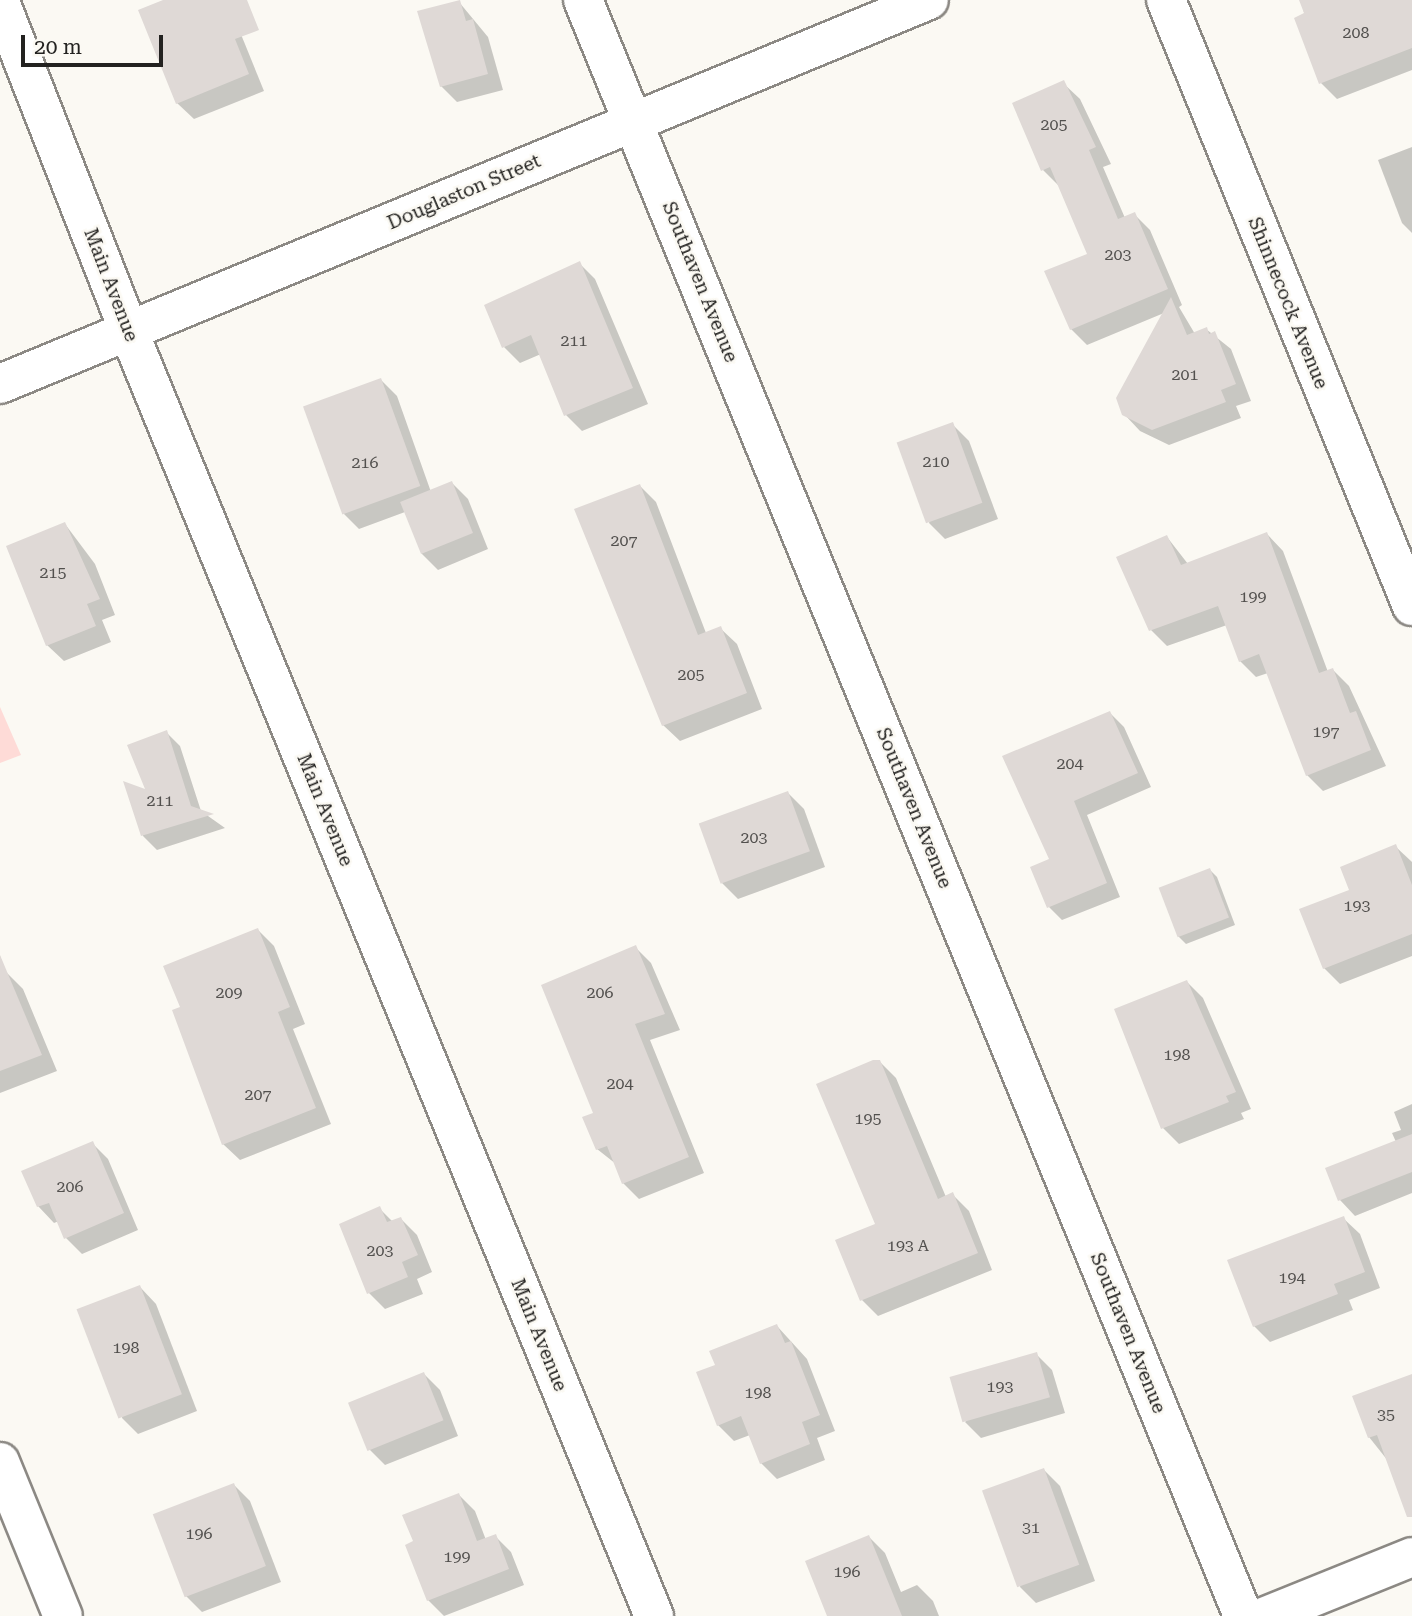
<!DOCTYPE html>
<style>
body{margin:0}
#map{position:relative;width:1412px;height:1616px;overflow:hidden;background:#fbf9f3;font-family:"Roboto Serif",serif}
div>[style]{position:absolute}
.green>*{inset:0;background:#fedbd7}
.shadow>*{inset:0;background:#0003}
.building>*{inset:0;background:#dfd9d6;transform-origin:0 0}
.roads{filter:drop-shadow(2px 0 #8c8984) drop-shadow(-2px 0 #8c8984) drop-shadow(0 2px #8c8984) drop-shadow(0 -2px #8c8984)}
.street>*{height:38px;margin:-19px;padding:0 19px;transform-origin:19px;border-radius:19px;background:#fff}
span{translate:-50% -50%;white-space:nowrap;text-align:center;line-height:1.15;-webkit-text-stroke:5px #fbf9f3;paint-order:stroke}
.number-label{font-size:16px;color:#52504e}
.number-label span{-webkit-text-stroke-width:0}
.street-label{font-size:19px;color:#232220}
.scale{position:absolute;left:21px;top:35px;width:142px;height:32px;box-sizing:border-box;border:4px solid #232220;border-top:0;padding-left:9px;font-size:21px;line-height:24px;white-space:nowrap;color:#232220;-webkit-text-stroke:5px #fbf9f3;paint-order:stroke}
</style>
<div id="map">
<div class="green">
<i style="clip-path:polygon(0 707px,21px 755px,0 763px)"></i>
</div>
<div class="shadow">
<i style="clip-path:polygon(168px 0,227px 0,264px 91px,194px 119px,177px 103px)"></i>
<i style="clip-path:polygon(1301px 0,1412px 0,1412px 70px,1337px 99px,1321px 83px)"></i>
<i style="clip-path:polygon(459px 2px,488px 37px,503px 90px,457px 102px,441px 86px)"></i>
<i style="clip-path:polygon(1063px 83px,1080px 99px,1111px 164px,1103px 167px,1125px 218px,1134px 214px,1150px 230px,1182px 305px,1179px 307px,1195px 334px,1206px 329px,1231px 349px,1251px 401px,1236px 406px,1241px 418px,1169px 445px,1140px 431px,1124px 414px,1164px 313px,1087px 345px,1071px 329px,1089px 254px,1059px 186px,1043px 170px)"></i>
<i style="clip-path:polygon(1412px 147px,1412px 233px,1402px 223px,1378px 160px)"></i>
<i style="clip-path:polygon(579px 263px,595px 279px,648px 404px,582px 431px,566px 415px,541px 354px,520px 363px,504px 347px)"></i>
<i style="clip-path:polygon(381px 380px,397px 396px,431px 492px,452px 483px,468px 499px,488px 549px,438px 570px,422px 554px,405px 512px,359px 529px,343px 513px)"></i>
<i style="clip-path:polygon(952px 424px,969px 441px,998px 519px,945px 539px,929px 523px)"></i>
<i style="clip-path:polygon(640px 486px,656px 502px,706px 633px,720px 628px,737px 644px,762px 709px,680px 741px,663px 725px)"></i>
<i style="clip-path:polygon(65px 524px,95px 564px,115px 615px,102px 620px,111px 642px,64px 661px,47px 645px)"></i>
<i style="clip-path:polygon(1267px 534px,1283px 551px,1328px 672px,1333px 670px,1349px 686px,1386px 766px,1323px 791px,1307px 775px,1268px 673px,1256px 677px,1240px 661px,1227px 625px,1167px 646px,1151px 630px,1167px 537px,1188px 564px)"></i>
<i style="clip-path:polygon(1110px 713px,1124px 727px,1151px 787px,1087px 815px,1120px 897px,1062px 920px,1049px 907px,1051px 860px,1004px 757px)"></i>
<i style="clip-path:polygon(166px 732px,180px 746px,201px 811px,225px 828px,157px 850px,143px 836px,126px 784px,148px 792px)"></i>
<i style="clip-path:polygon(788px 793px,804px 809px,825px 867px,738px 899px,722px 883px)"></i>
<i style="clip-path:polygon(1396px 847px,1412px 862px,1412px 956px,1340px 984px,1324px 968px,1351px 891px)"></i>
<i style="clip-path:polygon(1210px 870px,1217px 877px,1235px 925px,1186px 944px,1178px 936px)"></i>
<i style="clip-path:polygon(258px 930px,274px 946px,305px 1024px,293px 1029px,331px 1124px,240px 1160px,223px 1144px,182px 1008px)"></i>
<i style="clip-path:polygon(635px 947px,651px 963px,680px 1030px,650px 1040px,704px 1173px,639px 1199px,623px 1183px,616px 1164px,597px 1149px,595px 1114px)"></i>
<i style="clip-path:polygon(0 956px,6px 972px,23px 989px,57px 1071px,0 1093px)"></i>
<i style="clip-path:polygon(1187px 982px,1203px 998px,1251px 1109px,1241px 1113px,1244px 1119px,1179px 1144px,1163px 1128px)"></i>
<i style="clip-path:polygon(880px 1062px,896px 1078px,946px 1197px,953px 1195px,969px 1211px,992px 1270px,878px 1316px,862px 1300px,878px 1225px)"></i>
<i style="clip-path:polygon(1412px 1104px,1412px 1193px,1355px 1216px,1340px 1200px,1328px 1169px,1396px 1142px,1392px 1133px,1401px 1130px,1394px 1112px)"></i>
<i style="clip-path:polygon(92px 1143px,108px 1159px,138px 1230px,82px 1254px,66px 1238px,59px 1221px,54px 1223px,38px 1206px)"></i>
<i style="clip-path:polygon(380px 1209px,393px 1222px,401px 1219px,417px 1235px,432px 1272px,417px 1279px,423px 1294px,385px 1309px,369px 1293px,341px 1225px)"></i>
<i style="clip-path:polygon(1343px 1218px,1360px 1234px,1380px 1288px,1349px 1300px,1353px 1310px,1270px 1342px,1254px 1326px)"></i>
<i style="clip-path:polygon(140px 1287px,156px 1304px,197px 1411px,138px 1434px,122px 1418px)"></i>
<i style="clip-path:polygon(777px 1326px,807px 1359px,835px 1431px,817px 1438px,825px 1460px,777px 1479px,761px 1463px,750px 1435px,734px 1441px,718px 1425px,717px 1366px)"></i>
<i style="clip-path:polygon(1036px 1354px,1052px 1370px,1065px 1413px,981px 1438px,965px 1422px)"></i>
<i style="clip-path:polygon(424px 1374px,440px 1390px,458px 1436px,385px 1465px,369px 1449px)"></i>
<i style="clip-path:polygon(1412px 1376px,1412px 1491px,1369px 1437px)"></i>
<i style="clip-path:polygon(1044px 1470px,1060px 1486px,1095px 1581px,1036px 1603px,1020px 1587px)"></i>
<i style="clip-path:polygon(234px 1485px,250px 1501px,281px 1582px,202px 1612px,186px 1596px)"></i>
<i style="clip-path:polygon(459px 1495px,475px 1511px,486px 1540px,495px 1536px,511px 1552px,524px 1585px,444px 1616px,428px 1600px,415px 1542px)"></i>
<i style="clip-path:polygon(869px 1537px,885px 1553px,901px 1592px,917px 1585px,933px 1601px,939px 1616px,829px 1616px)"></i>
</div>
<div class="building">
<i style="clip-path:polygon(163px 0,247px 0,259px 30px,235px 39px,249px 74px,176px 104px,138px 10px)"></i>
<i style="clip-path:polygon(460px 0,466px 21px,473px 19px,488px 74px,440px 87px,417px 11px)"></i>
<i style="clip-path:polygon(1299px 0,1412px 0,1412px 48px,1319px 84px,1294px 18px,1304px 13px)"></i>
<i style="clip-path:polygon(1064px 80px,1096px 147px,1089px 150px,1118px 219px,1135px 212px,1168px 289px,1070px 330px,1044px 271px,1087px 254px,1050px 167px,1041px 171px,1012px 103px)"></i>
<i style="clip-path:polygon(580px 261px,633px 388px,564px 416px,531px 335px,502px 348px,484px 305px)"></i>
<i style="clip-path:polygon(1171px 297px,1187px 335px,1207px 327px,1209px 334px,1215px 331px,1236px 384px,1221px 390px,1226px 402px,1152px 430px,1122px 415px,1116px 398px)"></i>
<i style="left:381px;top:378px;width:115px;height:83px;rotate:70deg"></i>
<i style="left:953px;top:422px;width:86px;height:60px;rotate:70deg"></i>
<i style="left:452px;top:481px;width:56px;height:56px;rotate:68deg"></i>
<i style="clip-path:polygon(640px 484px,698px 635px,721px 626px,747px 693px,662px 726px,574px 509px)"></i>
<i style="clip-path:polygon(65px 522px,100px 599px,87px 604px,96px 626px,46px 646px,6px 546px)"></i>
<i style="clip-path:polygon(1267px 532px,1319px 673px,1333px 668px,1350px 713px,1356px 711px,1371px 750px,1306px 776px,1259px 654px,1239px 662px,1218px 606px,1149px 631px,1116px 557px,1167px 535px,1181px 565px)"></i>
<i style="clip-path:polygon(1110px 711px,1138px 773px,1074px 801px,1107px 883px,1047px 908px,1030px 867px,1049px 859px,1002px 756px)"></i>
<i style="clip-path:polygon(167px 730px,191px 806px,214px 814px,141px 836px,123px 781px,145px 789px,127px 745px)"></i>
<i style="left:788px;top:791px;width:64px;height:95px;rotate:70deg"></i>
<i style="clip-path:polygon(1396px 844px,1412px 885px,1412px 934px,1323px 969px,1299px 909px,1349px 890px,1340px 867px)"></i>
<i style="left:1210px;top:868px;width:53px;height:55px;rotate:69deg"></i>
<i style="clip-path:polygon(258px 928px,290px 1007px,278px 1012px,316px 1108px,222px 1145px,172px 1010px,180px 1007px,163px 966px)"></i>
<i style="clip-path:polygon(636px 945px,665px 1014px,635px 1024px,689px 1157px,622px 1184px,607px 1146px,596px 1150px,582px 1117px,593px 1113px,541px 985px)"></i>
<i style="clip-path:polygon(0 955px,42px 1055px,0 1071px)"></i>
<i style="clip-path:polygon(1187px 980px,1236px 1092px,1226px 1096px,1229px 1102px,1161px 1129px,1114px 1009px)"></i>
<i style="clip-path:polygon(873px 1060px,880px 1060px,938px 1199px,953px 1192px,978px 1253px,860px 1301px,835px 1240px,875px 1224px,816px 1084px)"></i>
<i style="clip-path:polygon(1412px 1134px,1412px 1172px,1338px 1201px,1325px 1168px)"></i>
<i style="clip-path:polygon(93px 1141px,124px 1213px,64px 1239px,49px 1203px,37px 1207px,21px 1171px)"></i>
<i style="clip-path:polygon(380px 1206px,387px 1222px,401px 1217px,418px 1255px,402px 1262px,408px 1277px,367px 1294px,339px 1224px)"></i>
<i style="clip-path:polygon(1344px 1216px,1365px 1272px,1334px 1284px,1338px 1294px,1253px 1327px,1227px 1260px)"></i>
<i style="left:140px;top:1285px;width:117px;height:68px;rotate:69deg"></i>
<i style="clip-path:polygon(777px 1324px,785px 1343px,791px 1341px,820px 1415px,802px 1422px,810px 1444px,760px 1464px,741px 1416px,717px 1426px,696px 1372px,715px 1365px,709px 1351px)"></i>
<i style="left:1037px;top:1352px;width:47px;height:91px;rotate:74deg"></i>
<i style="left:424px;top:1372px;width:52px;height:82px;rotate:68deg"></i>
<i style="clip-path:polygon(1412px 1374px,1412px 1517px,1407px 1517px,1377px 1435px,1368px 1438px,1352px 1396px)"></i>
<i style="left:1044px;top:1468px;width:103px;height:66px;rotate:70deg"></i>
<i style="left:234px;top:1483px;width:89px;height:87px;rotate:69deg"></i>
<i style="clip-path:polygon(459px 1493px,477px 1541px,496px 1534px,509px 1569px,427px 1601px,405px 1545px,413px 1541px,402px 1515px)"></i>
<i style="clip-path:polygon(869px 1535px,902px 1616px,827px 1616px,805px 1561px)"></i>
</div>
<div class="roads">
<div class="street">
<i style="left:583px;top:0;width:1746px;rotate:67.78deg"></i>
<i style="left:1166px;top:0;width:654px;rotate:67.91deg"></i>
<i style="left:0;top:2px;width:354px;rotate:68.6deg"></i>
<i style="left:129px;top:332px;width:1387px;rotate:67.76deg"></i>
<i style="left:0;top:384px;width:1005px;rotate:-22.46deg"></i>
<i style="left:0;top:1462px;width:166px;rotate:67.8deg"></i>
<i style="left:1266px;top:1616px;width:157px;rotate:-22deg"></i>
</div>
</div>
<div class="number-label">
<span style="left:1356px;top:33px">208</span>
<span style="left:1054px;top:125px">205</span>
<span style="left:1118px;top:255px">203</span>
<span style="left:574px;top:341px">211</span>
<span style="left:1185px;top:375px">201</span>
<span style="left:936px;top:462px">210</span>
<span style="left:365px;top:463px">216</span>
<span style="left:624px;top:541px">207</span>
<span style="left:53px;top:573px">215</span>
<span style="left:1253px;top:597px">199</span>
<span style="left:691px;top:675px">205</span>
<span style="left:1326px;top:732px">197</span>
<span style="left:1070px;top:764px">204</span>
<span style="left:160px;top:801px">211</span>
<span style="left:754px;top:838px">203</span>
<span style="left:1357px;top:906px">193</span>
<span style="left:229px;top:993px">209</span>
<span style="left:600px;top:993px">206</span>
<span style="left:1177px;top:1055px">198</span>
<span style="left:620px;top:1084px">204</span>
<span style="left:258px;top:1095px">207</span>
<span style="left:868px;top:1119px">195</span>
<span style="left:70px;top:1187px">206</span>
<span style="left:908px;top:1246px">193 A</span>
<span style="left:380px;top:1251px">203</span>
<span style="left:1292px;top:1278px">194</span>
<span style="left:126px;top:1348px">198</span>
<span style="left:1000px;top:1387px">193</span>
<span style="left:758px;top:1393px">198</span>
<span style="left:1386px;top:1415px">35</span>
<span style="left:1031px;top:1528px">31</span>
<span style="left:199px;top:1534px">196</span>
<span style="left:457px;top:1557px">199</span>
<span style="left:847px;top:1572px">196</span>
</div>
<div class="street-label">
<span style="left:464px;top:192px;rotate:-23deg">Douglaston Street</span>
<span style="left:700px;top:282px;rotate:68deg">Southaven Avenue</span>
<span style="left:111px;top:285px;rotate:69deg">Main Avenue</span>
<span style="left:1288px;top:303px;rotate:68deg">Shinnecock Avenue</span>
<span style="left:914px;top:808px;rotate:68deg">Southaven Avenue</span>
<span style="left:325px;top:810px;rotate:68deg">Main Avenue</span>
<span style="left:1128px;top:1333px;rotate:68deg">Southaven Avenue</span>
<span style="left:539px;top:1335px;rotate:68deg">Main Avenue</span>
</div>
<div class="scale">20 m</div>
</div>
